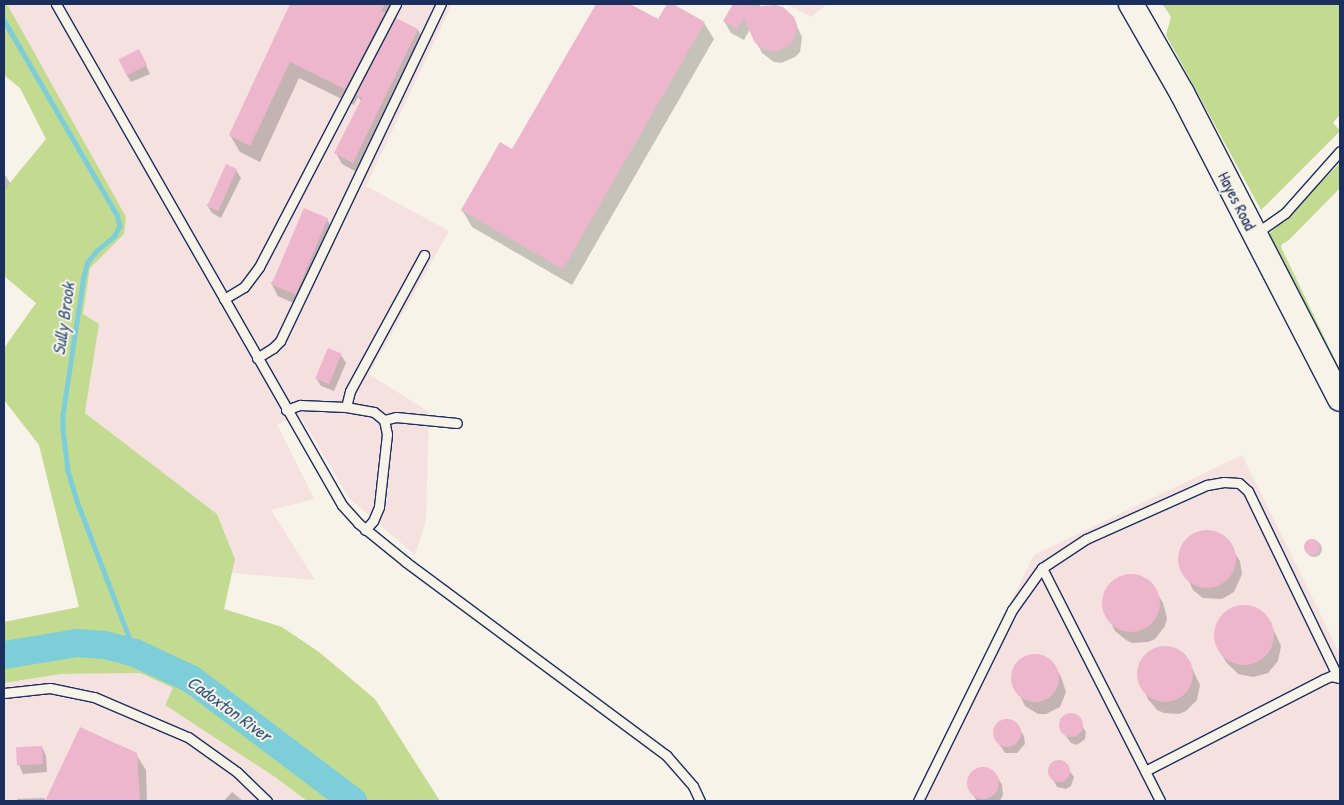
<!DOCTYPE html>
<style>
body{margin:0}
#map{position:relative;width:1344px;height:805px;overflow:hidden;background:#f7f3e8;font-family:"Patrick Hand",sans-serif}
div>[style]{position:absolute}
.built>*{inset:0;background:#f4e1e0}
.green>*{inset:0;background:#c3db91}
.shadow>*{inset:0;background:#0003}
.round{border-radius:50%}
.stream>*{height:4.5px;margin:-2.25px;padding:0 2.25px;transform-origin:2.25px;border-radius:2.25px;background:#7eced9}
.river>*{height:28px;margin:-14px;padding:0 14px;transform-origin:14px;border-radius:14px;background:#7eced9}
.building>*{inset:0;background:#eeb6cc;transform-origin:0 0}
.roads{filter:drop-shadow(1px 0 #1b2f5e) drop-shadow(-1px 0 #1b2f5e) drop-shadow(0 1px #1b2f5e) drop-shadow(0 -1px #1b2f5e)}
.lane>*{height:9px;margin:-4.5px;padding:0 4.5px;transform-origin:4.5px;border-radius:4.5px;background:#f7f3e8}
.secondary>*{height:24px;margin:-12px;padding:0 12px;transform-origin:12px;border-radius:12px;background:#f7f3e8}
span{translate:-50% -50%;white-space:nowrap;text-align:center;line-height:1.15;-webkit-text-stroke:4px #f7f3e8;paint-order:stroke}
.street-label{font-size:16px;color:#1b2f5e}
.water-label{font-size:18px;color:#34577d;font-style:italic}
.frame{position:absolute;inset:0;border:5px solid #1b2f5e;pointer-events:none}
</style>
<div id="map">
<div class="built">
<i style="clip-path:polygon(7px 4px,452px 4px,366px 186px,449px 231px,369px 374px,429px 412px,426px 520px,415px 555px,349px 498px,300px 416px,277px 424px,314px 499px,271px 510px,315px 580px,232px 573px,235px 559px,217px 514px,85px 413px,99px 325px,83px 314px,90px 268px,104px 253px)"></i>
<i style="clip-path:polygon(787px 4px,827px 4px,811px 17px)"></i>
<i style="clip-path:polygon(1242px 455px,1340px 654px,1340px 801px,912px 801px,1034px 555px)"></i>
<i style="clip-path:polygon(140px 673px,174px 688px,166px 705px,275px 777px,307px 801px,4px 801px,4px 683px,61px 674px)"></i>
</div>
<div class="green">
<i style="clip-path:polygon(4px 4px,7px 4px,126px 217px,124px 234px,90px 268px,83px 314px,99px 324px,85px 413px,217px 514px,235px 559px,224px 609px,282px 627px,319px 652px,375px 699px,440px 801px,307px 801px,275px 777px,165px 705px,173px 688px,140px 673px,61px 674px,4px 683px,4px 622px,79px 607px,39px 445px,4px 400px,4px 348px,36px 303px,4px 276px,4px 190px,46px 139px,20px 88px,4px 75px)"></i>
<i style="clip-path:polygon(1158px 4px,1340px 4px,1340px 114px,1333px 123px,1340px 131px,1261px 210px,1166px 35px,1171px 17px,1164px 6px)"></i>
<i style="clip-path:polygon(1340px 163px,1340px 188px,1289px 240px,1282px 244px,1281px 247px,1340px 370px,1340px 379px,1266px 237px)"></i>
</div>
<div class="shadow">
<i style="clip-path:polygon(292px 4px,398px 4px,400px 8px,395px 19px,418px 30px,424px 41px,360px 174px,342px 164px,336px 153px,362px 102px,358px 97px,354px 105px,299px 78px,260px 162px,240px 152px,230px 135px)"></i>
<i style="clip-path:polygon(597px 4px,628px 4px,658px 21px,668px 4px,671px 4px,704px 23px,714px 39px,572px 285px,472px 227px,462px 210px,513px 151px)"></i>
<i style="clip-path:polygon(735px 4px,759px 4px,761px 7px,793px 18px,802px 37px,800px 52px,795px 57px,781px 63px,774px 62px,762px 53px,750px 29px,744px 40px,731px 33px,724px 21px)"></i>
<i style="clip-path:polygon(143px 59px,150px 74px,131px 82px,126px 74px)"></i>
<i style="clip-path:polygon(236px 170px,241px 178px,221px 218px,212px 213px,207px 205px)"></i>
<i style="clip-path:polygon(4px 173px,10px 183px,4px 191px)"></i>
<i style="clip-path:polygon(327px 219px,334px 232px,300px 306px,278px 296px,271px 283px)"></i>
<i style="clip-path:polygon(341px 355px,346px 363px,334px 391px,321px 386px,316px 378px)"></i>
<i style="clip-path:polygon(1199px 532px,1212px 532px,1224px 537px,1240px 561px,1242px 574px,1234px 592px,1222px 599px,1203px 598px,1193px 590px,1179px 560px,1181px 548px,1188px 538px)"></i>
<i class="round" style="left:1306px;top:541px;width:16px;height:16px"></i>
<i style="clip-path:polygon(1129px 575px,1137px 575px,1151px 583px,1163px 603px,1167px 618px,1165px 626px,1155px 639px,1148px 642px,1132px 643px,1126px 640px,1115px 631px,1105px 611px,1104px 597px,1110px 584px,1116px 579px)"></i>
<i style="clip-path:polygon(1241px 606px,1256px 608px,1268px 618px,1281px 646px,1278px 661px,1268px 673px,1253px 677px,1238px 674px,1226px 662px,1219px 649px,1215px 633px,1217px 626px,1226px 612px)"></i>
<i style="clip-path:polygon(1167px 647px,1175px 648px,1187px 658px,1200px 685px,1197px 700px,1186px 711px,1179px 714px,1164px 713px,1157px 710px,1148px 699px,1139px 679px,1140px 665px,1143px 659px,1153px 650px)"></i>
<i style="clip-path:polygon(1034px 654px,1041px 655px,1054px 664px,1061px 677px,1066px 692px,1060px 707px,1046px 714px,1038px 714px,1025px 706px,1012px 679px,1016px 665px,1020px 660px)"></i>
<i style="clip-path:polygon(1068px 715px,1075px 716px,1086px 732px,1085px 739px,1077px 745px,1071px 743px,1061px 729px,1061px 722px)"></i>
<i style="clip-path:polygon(1009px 720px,1019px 728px,1024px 736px,1025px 744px,1017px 753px,1005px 753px,995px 737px,995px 728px,1000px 722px)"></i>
<i style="clip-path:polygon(80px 729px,136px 754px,146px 770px,147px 801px,46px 801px)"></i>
<i style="clip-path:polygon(42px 747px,46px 756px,47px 772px,23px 774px,19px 765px)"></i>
<i style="clip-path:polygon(1055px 761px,1062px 761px,1074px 777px,1071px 786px,1066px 789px,1057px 787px,1049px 772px,1050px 765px)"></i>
<i style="clip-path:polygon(985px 768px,997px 776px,1002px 785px,1003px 795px,1000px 801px,977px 801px,968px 787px,971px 773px)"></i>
<i style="clip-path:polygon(232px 792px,243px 801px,224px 801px)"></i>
<i style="clip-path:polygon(44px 798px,46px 801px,17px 801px,17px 799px)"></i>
</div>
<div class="stream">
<i style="left:4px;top:20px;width:225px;rotate:59.9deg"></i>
<i style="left:117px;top:215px;width:11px;rotate:75deg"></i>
<i style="left:120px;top:226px;width:11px;rotate:117deg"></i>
<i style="left:115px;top:236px;width:23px;rotate:140deg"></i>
<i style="left:97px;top:251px;width:14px;rotate:129deg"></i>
<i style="left:88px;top:262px;width:15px;rotate:106deg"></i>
<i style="left:84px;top:276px;width:141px;rotate:98.6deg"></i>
<i style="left:63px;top:415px;width:14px;rotate:90deg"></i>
<i style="left:63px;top:429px;width:42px;rotate:83.2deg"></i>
<i style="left:68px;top:471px;width:37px;rotate:73deg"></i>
<i style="left:79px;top:506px;width:157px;rotate:69.1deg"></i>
</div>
<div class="river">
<i style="left:4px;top:655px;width:74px;rotate:-9.3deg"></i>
<i style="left:77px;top:643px;width:28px;rotate:4deg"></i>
<i style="left:105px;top:645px;width:31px;rotate:15deg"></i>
<i style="left:135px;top:653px;width:62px;rotate:24.9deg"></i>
<i style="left:191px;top:679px;width:203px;rotate:37deg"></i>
</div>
<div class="building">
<i style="clip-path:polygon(290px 4px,385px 4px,381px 11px,385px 12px,345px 89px,290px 62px,250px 146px,229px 135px)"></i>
<i style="clip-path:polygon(596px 4px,630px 4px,658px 19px,667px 4px,673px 4px,705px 22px,563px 269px,461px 210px,500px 142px,512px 149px)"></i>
<i style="clip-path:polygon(733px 4px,752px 4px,750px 7px,776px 5px,783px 7px,794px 17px,797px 25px,794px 40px,789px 46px,774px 52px,759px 47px,754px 41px,744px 18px,737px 29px,723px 21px)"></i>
<i style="clip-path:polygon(396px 18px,418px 29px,353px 163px,334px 153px,362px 98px,356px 95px)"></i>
<i style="left:139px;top:49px;width:18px;height:23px;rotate:63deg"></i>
<i style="left:226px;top:164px;width:12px;height:46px;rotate:24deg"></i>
<i style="left:304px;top:208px;width:26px;height:83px;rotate:23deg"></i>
<i style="left:328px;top:348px;width:15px;height:33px;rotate:23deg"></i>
<i class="round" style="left:1178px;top:530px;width:58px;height:58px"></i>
<i class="round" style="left:1304px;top:539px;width:16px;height:16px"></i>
<i class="round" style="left:1102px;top:574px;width:58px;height:58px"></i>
<i class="round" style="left:1214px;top:605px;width:60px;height:60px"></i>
<i class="round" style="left:1137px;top:646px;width:56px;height:56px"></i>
<i class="round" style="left:1011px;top:654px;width:48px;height:48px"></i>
<i class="round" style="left:1059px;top:713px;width:24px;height:24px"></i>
<i class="round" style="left:993px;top:719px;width:28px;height:28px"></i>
<i style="clip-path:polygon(80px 727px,137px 753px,140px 801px,45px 801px)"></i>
<i style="left:42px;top:746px;width:18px;height:26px;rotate:87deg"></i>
<i class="round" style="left:1048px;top:760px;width:22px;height:22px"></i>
<i class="round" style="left:967px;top:767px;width:32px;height:32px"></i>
</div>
<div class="roads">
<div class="lane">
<i style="left:56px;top:4px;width:577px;rotate:60.28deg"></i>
<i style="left:342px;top:505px;width:24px;rotate:48deg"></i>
<i style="left:358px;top:523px;width:62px;rotate:39.1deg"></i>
<i style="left:406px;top:562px;width:324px;rotate:36.6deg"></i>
<i style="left:666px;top:755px;width:41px;rotate:48.9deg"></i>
<i style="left:693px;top:786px;width:17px;rotate:65deg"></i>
<i style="left:1255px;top:234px;width:37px;rotate:-35deg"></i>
<i style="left:1285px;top:213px;width:83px;rotate:-48.4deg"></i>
<i style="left:224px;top:299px;width:23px;rotate:-31deg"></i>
<i style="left:244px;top:287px;width:25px;rotate:-53deg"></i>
<i style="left:259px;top:267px;width:297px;rotate:-62.5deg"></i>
<i style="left:257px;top:358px;width:19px;rotate:-32deg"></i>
<i style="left:273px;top:348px;width:10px;rotate:-45deg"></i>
<i style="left:280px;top:341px;width:373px;rotate:-64.5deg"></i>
<i style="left:346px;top:407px;width:16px;rotate:-76deg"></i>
<i style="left:350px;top:391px;width:155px;rotate:-61.4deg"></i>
<i style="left:286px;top:410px;width:15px;rotate:-20deg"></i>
<i style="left:300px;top:405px;width:46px;rotate:2.5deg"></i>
<i style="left:346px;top:407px;width:28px;rotate:10deg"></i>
<i style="left:374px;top:412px;width:13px;rotate:39deg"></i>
<i style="left:384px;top:420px;width:14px;rotate:78deg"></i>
<i style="left:387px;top:434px;width:73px;rotate:96.3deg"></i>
<i style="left:379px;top:507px;width:15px;rotate:113deg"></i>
<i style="left:373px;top:521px;width:12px;rotate:132deg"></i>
<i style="left:384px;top:420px;width:12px;rotate:-14deg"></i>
<i style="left:396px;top:417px;width:61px;rotate:5.6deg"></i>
<i style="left:1042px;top:568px;width:261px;rotate:63.1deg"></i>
<i style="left:4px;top:693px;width:46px;rotate:-6.2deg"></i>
<i style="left:50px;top:688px;width:45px;rotate:11.6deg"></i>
<i style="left:94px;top:697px;width:102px;rotate:23.1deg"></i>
<i style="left:188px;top:737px;width:60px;rotate:35.5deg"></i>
<i style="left:237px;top:772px;width:42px;rotate:44deg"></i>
<i style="left:1145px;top:771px;width:201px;rotate:-27.2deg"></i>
<i style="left:1324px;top:679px;width:8px;rotate:-23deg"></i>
<i style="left:1331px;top:676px;width:9px;rotate:13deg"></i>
<i style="left:918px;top:801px;width:213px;rotate:-63.8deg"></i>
<i style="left:1012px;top:610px;width:52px;rotate:-54.5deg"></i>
<i style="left:1042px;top:568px;width:53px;rotate:-33.4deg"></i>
<i style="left:1086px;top:539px;width:133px;rotate:-24.1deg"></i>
<i style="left:1207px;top:485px;width:17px;rotate:-10deg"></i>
<i style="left:1224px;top:482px;width:15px;rotate:4deg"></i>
<i style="left:1239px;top:483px;width:12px;rotate:42deg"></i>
<i style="left:1248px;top:491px;width:207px;rotate:64.2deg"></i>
<i style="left:1338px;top:677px;width:3px;rotate:-45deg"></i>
</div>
<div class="secondary">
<i style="left:1131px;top:4px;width:103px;rotate:60.2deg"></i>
<i style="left:1182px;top:93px;width:344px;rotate:62.7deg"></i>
</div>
</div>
<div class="street-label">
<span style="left:1237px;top:201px;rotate:63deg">Hayes Road</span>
</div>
<div class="water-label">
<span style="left:64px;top:319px;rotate:-82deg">Sully Brook</span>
<span style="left:229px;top:709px;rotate:36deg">Cadoxton River</span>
</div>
<div class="frame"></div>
</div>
